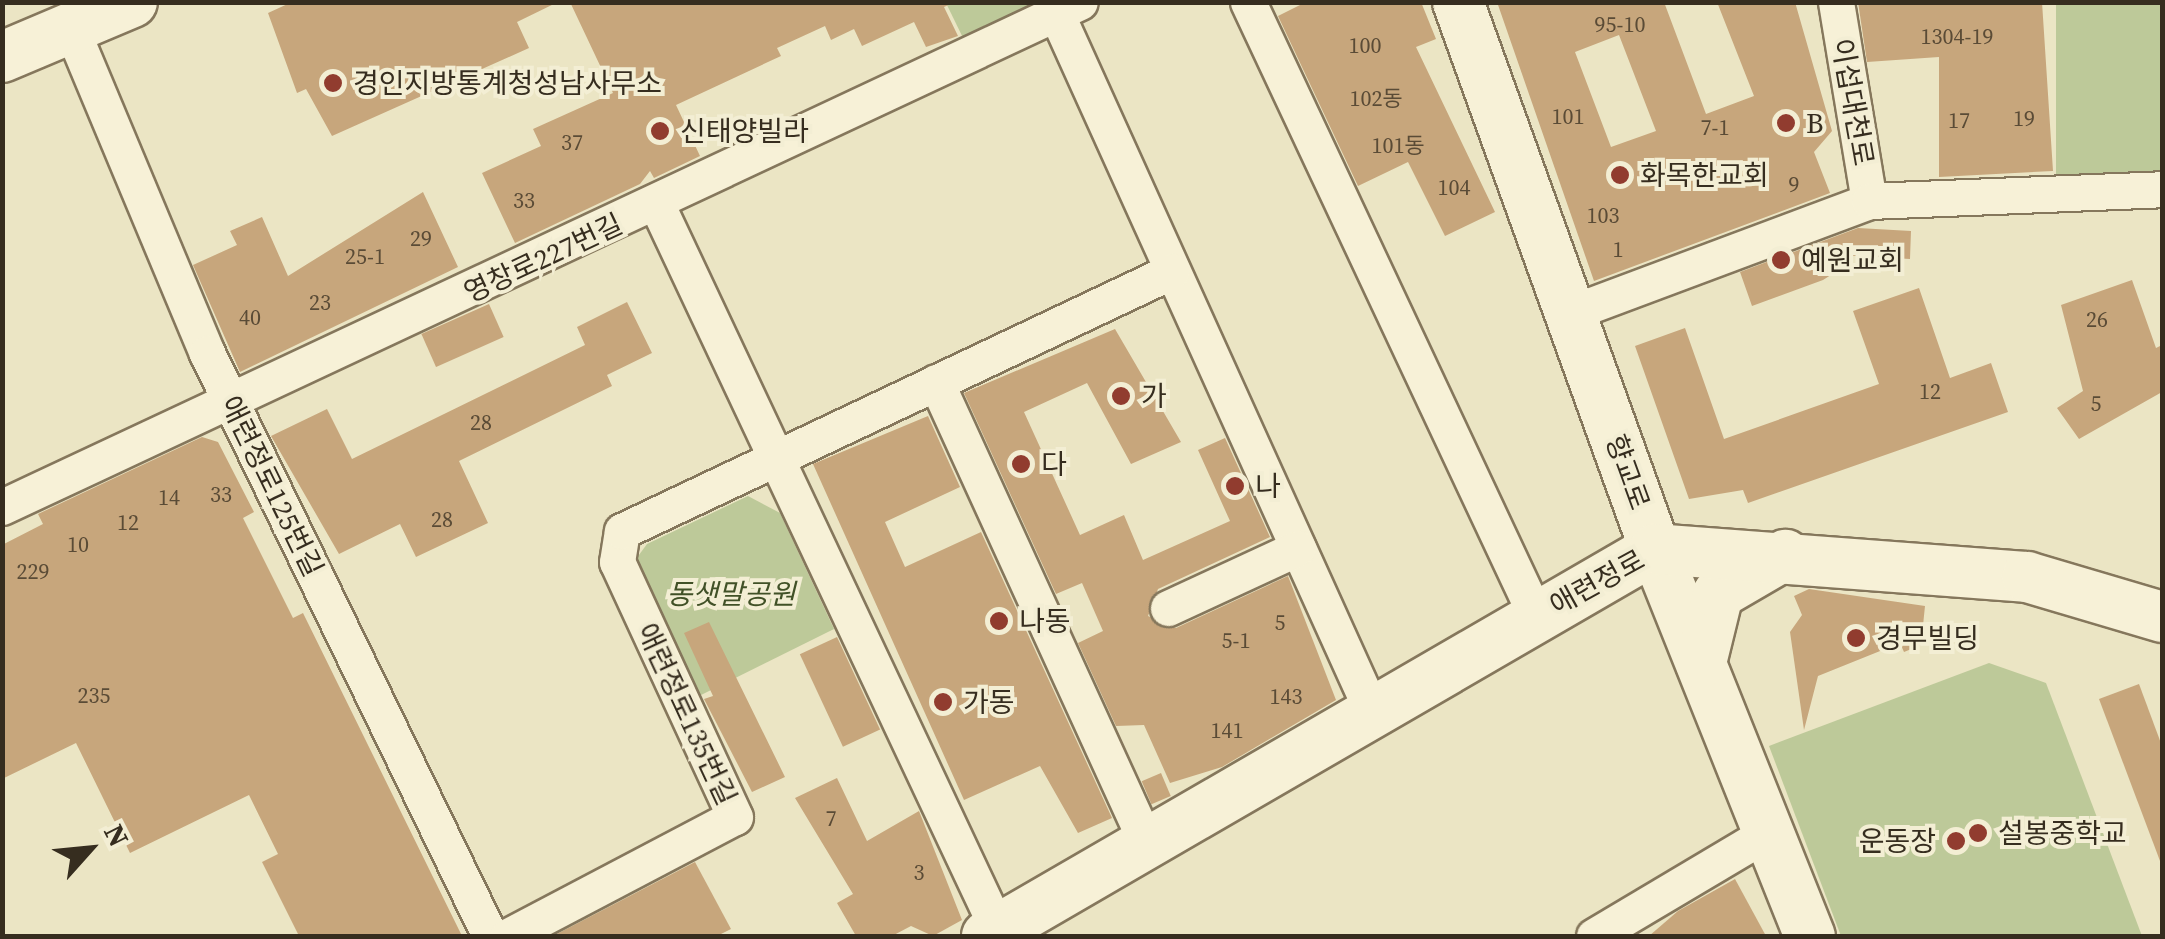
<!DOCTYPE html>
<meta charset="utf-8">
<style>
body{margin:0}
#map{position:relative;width:2165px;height:939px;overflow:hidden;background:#ebe5c4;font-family:"Source Serif 4","Noto Sans KR",serif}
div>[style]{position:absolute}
.green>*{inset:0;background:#bdc999;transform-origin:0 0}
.building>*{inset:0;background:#c7a67c;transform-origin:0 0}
.roads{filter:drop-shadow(2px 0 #85775c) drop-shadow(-2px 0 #85775c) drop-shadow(0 2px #85775c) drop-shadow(0 -2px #85775c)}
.street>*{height:35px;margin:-17.5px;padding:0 17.5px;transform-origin:17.5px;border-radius:17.5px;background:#f7f1d7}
.secondary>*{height:50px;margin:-25px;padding:0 25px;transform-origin:25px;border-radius:25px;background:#f7f1d7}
.dots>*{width:28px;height:28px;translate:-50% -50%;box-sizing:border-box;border:5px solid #f3eed4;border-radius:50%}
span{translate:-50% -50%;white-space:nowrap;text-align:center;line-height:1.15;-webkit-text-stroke:8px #f3eed4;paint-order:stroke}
.number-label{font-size:22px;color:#5a4b36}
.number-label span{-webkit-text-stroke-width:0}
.poi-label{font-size:28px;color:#362d1f}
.left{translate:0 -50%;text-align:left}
.right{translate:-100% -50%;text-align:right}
.street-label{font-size:28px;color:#362d1f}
.park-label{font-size:28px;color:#415127;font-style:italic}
.frame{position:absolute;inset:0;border:5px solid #362d1f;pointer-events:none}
.north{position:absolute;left:40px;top:799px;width:100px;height:100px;-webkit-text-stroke:8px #f3eed4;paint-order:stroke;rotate:63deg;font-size:28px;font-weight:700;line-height:40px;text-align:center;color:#362d1f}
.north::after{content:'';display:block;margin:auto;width:35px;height:45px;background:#362d1f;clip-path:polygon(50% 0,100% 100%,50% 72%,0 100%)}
</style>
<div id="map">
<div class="green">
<i style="clip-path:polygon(946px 3px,1047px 3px,965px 42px)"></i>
<i style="left:2056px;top:3px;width:106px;height:176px"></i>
<i style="clip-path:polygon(748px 496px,780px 513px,834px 629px,695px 698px,636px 559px,647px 544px)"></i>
<i style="clip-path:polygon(1989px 663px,2046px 683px,2142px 936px,1841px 936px,1769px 746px)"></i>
</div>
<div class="building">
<i style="clip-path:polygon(292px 2px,558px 2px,517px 22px,529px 48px,332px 136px,306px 89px,297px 93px,268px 13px)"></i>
<i style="clip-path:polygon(570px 2px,955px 2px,944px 7px,958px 36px,926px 47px,914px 22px,862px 46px,854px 29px,831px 40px,825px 26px,777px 48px,781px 56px,676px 105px,700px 156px,654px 178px,650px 171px,640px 184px,515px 243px,482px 173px,541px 146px,533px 129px,613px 93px)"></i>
<i style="clip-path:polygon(1306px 2px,1421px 2px,1436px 39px,1416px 47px,1495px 212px,1445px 236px,1408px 162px,1358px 186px,1278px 16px)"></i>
<i style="clip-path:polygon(evenodd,1497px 2px,1664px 2px,1706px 114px,1754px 96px,1717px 2px,1795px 2px,1832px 131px,1814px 152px,1830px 193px,1594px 281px,1497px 2px,1619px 35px,1656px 131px,1611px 147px,1575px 52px,1619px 35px)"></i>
<i style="clip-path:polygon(1858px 2px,2042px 2px,2053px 171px,1939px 177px,1939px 57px,1867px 62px)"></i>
<i style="clip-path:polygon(423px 192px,458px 267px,240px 372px,193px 265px,237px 245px,230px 231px,262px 217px,288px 276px)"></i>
<i style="clip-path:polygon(1858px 228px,1911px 231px,1910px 259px,1841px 255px,1845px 266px,1823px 280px,1752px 306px,1740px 272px)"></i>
<i style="clip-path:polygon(2132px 280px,2156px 348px,2162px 345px,2162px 392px,2079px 439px,2057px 408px,2083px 391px,2061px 305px)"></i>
<i style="clip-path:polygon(1919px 288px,1950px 378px,1991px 363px,2008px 412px,1748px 503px,1743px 490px,1689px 499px,1635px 346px,1685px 328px,1724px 439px,1879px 384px,1853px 311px)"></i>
<i style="clip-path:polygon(627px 302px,652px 353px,607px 375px,612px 386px,459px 461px,488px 523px,416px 557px,400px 524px,339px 554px,271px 436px,327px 409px,352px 459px,585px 345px,577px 327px)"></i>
<i style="left:489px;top:304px;width:36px;height:74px;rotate:66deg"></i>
<i style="clip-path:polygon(1115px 329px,1181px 442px,1131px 464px,1087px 383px,1024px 412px,1080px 535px,1124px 515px,1143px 560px,1230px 521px,1198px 450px,1225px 438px,1270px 537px,1158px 589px,1148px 616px,1176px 628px,1288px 576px,1336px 700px,1222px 767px,1170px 783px,1144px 725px,1116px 726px,1078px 643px,1103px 631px,1082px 583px,1056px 594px,964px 393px)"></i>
<i style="clip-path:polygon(928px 416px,960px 487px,885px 522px,905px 567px,981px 532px,1112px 818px,1078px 833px,1040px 766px,964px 800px,813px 464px)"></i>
<i style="clip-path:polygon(202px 437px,218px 442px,254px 512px,243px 518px,293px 618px,303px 613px,462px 936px,299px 936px,262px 862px,278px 854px,249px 795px,130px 853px,76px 743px,2px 779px,2px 545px,43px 524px,38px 514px)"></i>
<i style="clip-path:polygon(1809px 589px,1925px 606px,1921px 645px,1904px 652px,1900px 643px,1818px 676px,1804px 730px,1790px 632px,1802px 615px,1794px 596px)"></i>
<i style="clip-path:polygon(709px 622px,785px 777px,752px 792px,704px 699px,713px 696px,684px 633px)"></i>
<i style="left:837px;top:637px;width:102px;height:41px;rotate:65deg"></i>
<i style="clip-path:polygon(2139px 684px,2162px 746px,2160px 861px,2099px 699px)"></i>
<i style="left:1161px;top:773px;width:25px;height:21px;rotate:67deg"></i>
<i style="clip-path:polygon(837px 778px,867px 841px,919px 811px,962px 920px,933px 936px,911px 926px,892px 936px,856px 936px,837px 903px,853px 894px,795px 798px)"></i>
<i style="clip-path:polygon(695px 862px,731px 929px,717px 936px,553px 936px)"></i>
<i style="clip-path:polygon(1735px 879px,1766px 936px,1649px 936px,1678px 911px)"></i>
</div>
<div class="roads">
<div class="street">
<i style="left:1248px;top:2px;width:678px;rotate:64.87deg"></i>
<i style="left:1836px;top:2px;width:202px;rotate:80.6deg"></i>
<i style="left:1057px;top:15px;width:762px;rotate:65.66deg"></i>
<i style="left:71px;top:28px;width:352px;rotate:67.3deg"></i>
<i style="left:207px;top:353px;width:648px;rotate:64.11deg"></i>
<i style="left:657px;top:205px;width:801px;rotate:64.81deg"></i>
<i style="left:1570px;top:313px;width:319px;rotate:-20.5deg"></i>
<i style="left:1869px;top:201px;width:293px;rotate:-2.3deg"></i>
<i style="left:936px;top:382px;width:506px;rotate:65.46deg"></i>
<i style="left:2px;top:507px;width:1190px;rotate:-25.1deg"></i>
<i style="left:1168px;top:608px;width:143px;rotate:-24.8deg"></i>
<i style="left:508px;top:936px;width:256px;rotate:-27.7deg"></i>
<i style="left:735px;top:817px;width:281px;rotate:-114.8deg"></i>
<i style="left:617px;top:562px;width:31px;rotate:-81deg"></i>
<i style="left:622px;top:531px;width:608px;rotate:-25.3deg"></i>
<i style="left:1594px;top:936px;width:204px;rotate:-30.7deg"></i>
</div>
<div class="secondary">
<i style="left:1458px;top:2px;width:581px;rotate:70.19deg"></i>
<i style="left:1655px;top:549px;width:417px;rotate:68.2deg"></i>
<i style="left:2px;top:57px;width:141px;rotate:-22.9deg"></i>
<i style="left:1701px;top:663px;width:71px;rotate:-76.2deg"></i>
<i style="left:1718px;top:594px;width:78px;rotate:-30.2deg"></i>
<i style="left:987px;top:936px;width:772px;rotate:-30.09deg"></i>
<i style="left:1655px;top:549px;width:373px;rotate:4.3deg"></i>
<i style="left:2027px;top:577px;width:141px;rotate:16.5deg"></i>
</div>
</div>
<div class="dots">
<i style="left:333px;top:83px;background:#913c2f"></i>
<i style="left:1786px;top:123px;background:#913c2f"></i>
<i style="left:660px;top:131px;background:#913c2f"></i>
<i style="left:1620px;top:175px;background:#913c2f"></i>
<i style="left:1781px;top:260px;background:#913c2f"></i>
<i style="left:1121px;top:396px;background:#913c2f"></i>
<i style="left:1021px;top:464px;background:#913c2f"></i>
<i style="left:1235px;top:486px;background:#913c2f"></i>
<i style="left:999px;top:621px;background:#913c2f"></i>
<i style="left:1856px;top:638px;background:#913c2f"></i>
<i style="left:943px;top:702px;background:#913c2f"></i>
<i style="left:1978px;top:833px;background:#913c2f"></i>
<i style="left:1956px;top:841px;background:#913c2f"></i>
</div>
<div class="number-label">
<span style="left:1620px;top:25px">95-10</span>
<span style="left:1957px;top:37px">1304-19</span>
<span style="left:1365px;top:46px">100</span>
<span style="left:1376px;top:99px">102동</span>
<span style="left:1568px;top:117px">101</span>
<span style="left:2024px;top:119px">19</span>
<span style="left:1959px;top:121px">17</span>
<span style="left:1715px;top:128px">7-1</span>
<span style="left:572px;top:143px">37</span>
<span style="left:1398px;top:146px">101동</span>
<span style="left:1794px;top:185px">9</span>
<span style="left:1454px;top:188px">104</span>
<span style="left:524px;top:201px">33</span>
<span style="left:1603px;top:216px">103</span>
<span style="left:421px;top:239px">29</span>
<span style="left:1618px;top:250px">1</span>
<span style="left:365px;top:257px">25-1</span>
<span style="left:320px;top:303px">23</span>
<span style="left:250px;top:318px">40</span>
<span style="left:2097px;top:320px">26</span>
<span style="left:1930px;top:392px">12</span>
<span style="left:2096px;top:404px">5</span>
<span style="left:481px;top:423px">28</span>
<span style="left:221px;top:495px">33</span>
<span style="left:169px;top:498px">14</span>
<span style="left:442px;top:520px">28</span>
<span style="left:128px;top:523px">12</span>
<span style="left:78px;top:545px">10</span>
<span style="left:33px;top:572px">229</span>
<span style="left:1280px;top:623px">5</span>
<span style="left:1236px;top:641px">5-1</span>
<span style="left:94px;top:696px">235</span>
<span style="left:1286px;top:697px">143</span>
<span style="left:1227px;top:731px">141</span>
<span style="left:831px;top:819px">7</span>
<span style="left:919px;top:873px">3</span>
</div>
<div class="poi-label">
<span class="left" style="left:353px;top:83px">경인지방통계청성남사무소</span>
<span class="left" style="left:1806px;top:123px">B</span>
<span class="left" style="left:680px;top:131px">신태양빌라</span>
<span class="left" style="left:1640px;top:175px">화목한교회</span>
<span class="left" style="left:1801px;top:260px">예원교회</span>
<span class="left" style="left:1141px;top:396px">가</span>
<span class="left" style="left:1041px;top:464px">다</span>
<span class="left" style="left:1255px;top:486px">나</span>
<span class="left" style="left:1019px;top:621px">나동</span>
<span class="left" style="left:1876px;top:638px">경무빌딩</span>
<span class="left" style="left:963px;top:702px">가동</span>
<span class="left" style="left:1998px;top:833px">설봉중학교</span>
<span class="right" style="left:1936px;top:841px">운동장</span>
</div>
<div class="street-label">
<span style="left:1853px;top:102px;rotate:80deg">이섭대천로</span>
<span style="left:543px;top:258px;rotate:-25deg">영창로227번길</span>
<span style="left:1628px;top:472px;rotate:70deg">향교로</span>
<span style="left:272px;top:486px;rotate:64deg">애련정로125번길</span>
<span style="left:1597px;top:582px;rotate:-29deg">애련정로</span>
<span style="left:687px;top:714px;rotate:65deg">애련정로135번길</span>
</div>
<div class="park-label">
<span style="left:731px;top:594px">동샛말공원</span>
</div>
<div class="frame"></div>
<div class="north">N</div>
</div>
